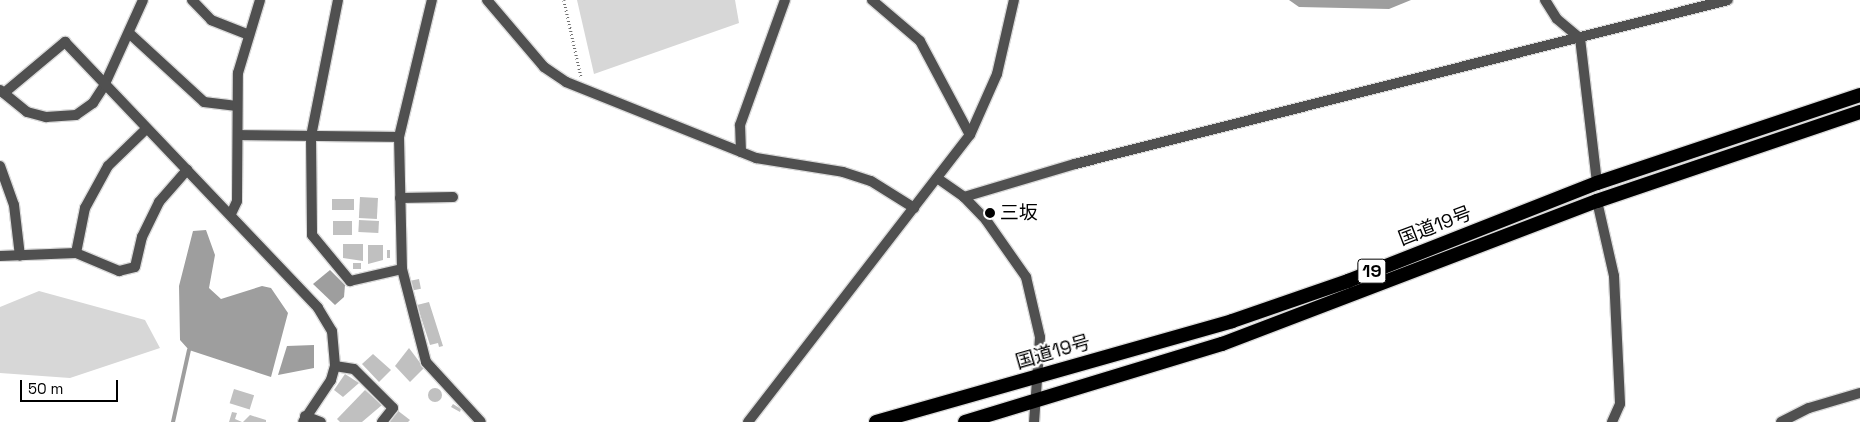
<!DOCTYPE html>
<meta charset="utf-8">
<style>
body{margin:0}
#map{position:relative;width:1860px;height:422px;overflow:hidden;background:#fff;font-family:"Space Grotesk","Noto Sans JP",sans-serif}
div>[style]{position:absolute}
.green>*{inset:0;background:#d7d7d7}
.water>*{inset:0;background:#9e9e9e}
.stream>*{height:4px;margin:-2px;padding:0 2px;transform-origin:2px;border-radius:2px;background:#9e9e9e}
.building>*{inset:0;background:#c0c0c0;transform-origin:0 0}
.round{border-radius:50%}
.path>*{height:2.5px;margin-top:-1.25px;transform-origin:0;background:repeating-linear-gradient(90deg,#727272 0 1px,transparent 0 3.5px)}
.roads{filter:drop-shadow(1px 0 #dbdbdb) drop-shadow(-1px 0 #dbdbdb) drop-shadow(0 1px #dbdbdb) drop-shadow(0 -1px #dbdbdb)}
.minor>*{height:10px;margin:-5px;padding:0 5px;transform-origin:5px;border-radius:5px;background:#505050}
.tertiary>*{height:10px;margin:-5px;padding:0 5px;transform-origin:5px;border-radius:5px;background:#505050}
.trunk>*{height:14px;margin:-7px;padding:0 7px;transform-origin:7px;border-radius:7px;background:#000}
.dots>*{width:14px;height:14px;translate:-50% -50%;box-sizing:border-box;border:2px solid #fff;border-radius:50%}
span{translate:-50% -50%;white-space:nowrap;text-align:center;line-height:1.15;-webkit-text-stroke:4.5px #fff;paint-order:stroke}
.shield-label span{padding:1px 4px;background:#fff;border:1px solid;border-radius:4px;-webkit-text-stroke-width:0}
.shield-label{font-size:18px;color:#000;font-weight:700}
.poi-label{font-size:19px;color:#000}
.left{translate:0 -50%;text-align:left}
.street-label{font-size:19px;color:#000}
.scale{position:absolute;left:20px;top:380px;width:98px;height:22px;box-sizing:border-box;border:2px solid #000;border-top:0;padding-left:6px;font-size:15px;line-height:18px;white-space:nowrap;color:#000;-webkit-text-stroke:4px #fff;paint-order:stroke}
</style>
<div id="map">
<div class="green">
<i style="clip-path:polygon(577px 0,735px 0,739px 23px,594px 74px)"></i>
<i style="clip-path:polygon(39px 291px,145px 320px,160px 348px,70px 378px,0 373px,0 307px)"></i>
</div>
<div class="water">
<i style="clip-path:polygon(1289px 0,1411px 0,1389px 9px,1299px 7px)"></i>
<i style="clip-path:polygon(206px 230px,215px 255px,209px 288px,221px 299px,262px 286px,271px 288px,288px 313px,271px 377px,189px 350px,180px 340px,179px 286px,193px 231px)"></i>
<i style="clip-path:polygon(330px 270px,345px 285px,344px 297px,335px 305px,313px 284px)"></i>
<i style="clip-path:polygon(314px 345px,314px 368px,278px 375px,287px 346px)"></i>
</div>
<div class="stream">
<i style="left:173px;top:422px;width:74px;rotate:-77.5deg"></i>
</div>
<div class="building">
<i style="left:360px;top:197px;width:18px;height:21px;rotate:3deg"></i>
<i style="left:332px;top:199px;width:22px;height:11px"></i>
<i style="left:359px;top:220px;width:20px;height:12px;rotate:3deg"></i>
<i style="left:333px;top:221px;width:19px;height:14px"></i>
<i style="clip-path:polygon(343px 244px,363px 244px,363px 261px,343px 258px)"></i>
<i style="clip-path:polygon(368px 245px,383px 245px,383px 260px,368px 264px)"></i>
<i style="left:387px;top:250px;width:3px;height:8px"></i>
<i style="left:353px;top:263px;width:8px;height:6px"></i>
<i style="left:419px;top:279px;width:10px;height:10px;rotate:79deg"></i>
<i style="clip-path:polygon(429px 302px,443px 346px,439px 347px,438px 343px,430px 345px,417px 305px)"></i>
<i style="clip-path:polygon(409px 348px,424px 368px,410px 382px,395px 366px)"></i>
<i style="clip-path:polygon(373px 354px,391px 370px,379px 382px,362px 364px)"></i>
<i style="clip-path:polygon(345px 374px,359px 383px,343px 397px,334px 390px)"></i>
<i class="round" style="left:428px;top:388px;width:14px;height:14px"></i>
<i style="left:234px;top:389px;width:21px;height:15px;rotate:17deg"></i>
<i style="clip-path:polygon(365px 390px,382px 405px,362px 422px,340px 422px,337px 419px)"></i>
<i style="clip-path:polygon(453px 404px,461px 409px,460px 412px,451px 407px)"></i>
<i style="clip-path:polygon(397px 410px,410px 420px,408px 422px,389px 422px)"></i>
<i style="clip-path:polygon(232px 412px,237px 413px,235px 419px,242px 422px,229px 422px)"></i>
<i style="clip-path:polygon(250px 415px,266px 420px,266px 422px,243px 422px)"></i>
</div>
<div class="path">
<i style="left:564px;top:0;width:78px;rotate:77.4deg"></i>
</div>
<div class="roads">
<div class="minor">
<i style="left:192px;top:0;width:28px;rotate:46deg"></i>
<i style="left:211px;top:20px;width:41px;rotate:21.5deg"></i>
<i style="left:338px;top:0;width:139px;rotate:101.2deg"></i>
<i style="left:311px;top:136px;width:99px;rotate:89.4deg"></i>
<i style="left:312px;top:235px;width:60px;rotate:50.4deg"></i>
<i style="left:350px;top:281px;width:53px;rotate:-13deg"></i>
<i style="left:402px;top:269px;width:132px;rotate:-91.3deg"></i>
<i style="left:487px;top:0;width:88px;rotate:49.6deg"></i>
<i style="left:544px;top:67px;width:27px;rotate:34deg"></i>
<i style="left:566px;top:82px;width:205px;rotate:21.8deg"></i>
<i style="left:756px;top:158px;width:88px;rotate:9.1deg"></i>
<i style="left:843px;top:172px;width:29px;rotate:18deg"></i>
<i style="left:871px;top:181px;width:51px;rotate:32.1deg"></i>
<i style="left:872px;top:0;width:63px;rotate:40.5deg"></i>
<i style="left:920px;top:41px;width:106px;rotate:62deg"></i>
<i style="left:1545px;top:0;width:22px;rotate:58deg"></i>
<i style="left:1557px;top:19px;width:30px;rotate:40deg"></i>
<i style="left:1580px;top:38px;width:146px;rotate:83.3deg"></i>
<i style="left:129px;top:33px;width:102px;rotate:42.6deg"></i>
<i style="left:204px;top:102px;width:33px;rotate:7deg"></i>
<i style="left:0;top:90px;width:35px;rotate:39deg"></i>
<i style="left:27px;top:112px;width:20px;rotate:15deg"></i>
<i style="left:46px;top:117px;width:30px;rotate:-4deg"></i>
<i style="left:76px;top:115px;width:21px;rotate:-35deg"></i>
<i style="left:93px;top:103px;width:20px;rotate:-57deg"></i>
<i style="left:104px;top:86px;width:94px;rotate:-65.6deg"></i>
<i style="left:4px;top:93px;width:80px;rotate:-39.9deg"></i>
<i style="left:65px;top:42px;width:367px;rotate:46.4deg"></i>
<i style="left:318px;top:308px;width:27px;rotate:59deg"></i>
<i style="left:332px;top:331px;width:35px;rotate:85deg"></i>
<i style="left:335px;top:366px;width:15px;rotate:106deg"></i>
<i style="left:331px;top:380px;width:50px;rotate:123.7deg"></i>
<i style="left:238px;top:135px;width:161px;rotate:0.7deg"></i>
<i style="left:399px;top:137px;width:141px;rotate:-76.5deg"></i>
<i style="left:741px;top:152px;width:27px;rotate:-92deg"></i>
<i style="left:740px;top:125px;width:133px;rotate:-70.2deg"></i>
<i style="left:0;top:166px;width:41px;rotate:70.3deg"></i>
<i style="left:14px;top:205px;width:51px;rotate:83.3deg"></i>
<i style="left:964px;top:197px;width:116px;rotate:-16.6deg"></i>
<i style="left:1075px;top:164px;width:673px;rotate:-14.1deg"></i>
<i style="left:400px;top:198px;width:53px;rotate:-1.1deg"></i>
<i style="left:1597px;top:201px;width:77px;rotate:77.2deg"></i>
<i style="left:1614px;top:276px;width:128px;rotate:87.3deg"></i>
<i style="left:1620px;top:404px;width:20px;rotate:114deg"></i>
<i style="left:231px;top:214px;width:14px;rotate:-65deg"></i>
<i style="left:237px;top:201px;width:128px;rotate:-89.6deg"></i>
<i style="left:238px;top:73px;width:76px;rotate:-73.2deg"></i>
<i style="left:76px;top:253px;width:46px;rotate:-78.7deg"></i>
<i style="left:85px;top:208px;width:48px;rotate:-61.3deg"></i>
<i style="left:108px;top:166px;width:53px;rotate:-44.2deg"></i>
<i style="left:0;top:256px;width:76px;rotate:-2.3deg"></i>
<i style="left:76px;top:253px;width:47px;rotate:22.7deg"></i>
<i style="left:119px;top:271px;width:16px;rotate:-14deg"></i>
<i style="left:135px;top:267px;width:31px;rotate:-77deg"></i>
<i style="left:142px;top:237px;width:39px;rotate:-64deg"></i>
<i style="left:159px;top:202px;width:43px;rotate:-48.8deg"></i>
<i style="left:402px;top:269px;width:96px;rotate:75.5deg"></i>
<i style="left:426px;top:362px;width:81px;rotate:47.5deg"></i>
<i style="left:335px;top:366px;width:19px;rotate:9deg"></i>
<i style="left:354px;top:369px;width:55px;rotate:45deg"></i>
<i style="left:393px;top:408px;width:18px;rotate:128deg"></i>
<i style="left:305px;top:416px;width:17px;rotate:21deg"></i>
<i style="left:1781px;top:422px;width:31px;rotate:-27deg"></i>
<i style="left:1809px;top:408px;width:53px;rotate:-16.4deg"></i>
</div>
<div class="tertiary">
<i style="left:937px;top:178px;width:33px;rotate:35deg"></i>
<i style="left:964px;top:197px;width:32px;rotate:46deg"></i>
<i style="left:986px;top:220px;width:70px;rotate:54.9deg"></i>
<i style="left:1026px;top:277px;width:62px;rotate:76.9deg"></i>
<i style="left:1040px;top:337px;width:85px;rotate:94deg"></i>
<i style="left:748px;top:422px;width:363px;rotate:-52.3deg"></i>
<i style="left:970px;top:135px;width:67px;rotate:-66.1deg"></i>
<i style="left:997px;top:74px;width:76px;rotate:-77.1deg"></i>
</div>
<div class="trunk">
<i style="left:876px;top:422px;width:370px;rotate:-15.8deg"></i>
<i style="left:1232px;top:321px;width:123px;rotate:-19deg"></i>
<i style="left:1348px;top:281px;width:268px;rotate:-21.5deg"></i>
<i style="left:1597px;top:183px;width:277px;rotate:-18.5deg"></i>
<i style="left:965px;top:422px;width:269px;rotate:-16.9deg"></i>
<i style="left:1222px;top:344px;width:401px;rotate:-20.9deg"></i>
<i style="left:1597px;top:201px;width:278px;rotate:-18.7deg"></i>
</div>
</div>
<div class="dots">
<i style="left:990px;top:213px;background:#000"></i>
</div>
<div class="shield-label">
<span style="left:1372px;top:271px">19</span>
</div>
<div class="poi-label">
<span class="left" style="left:1000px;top:213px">三坂</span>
</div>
<div class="street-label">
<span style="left:1435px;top:226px;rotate:-21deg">国道19号</span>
<span style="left:1053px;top:352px;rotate:-16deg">国道19号</span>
</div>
<div class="scale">50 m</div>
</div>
